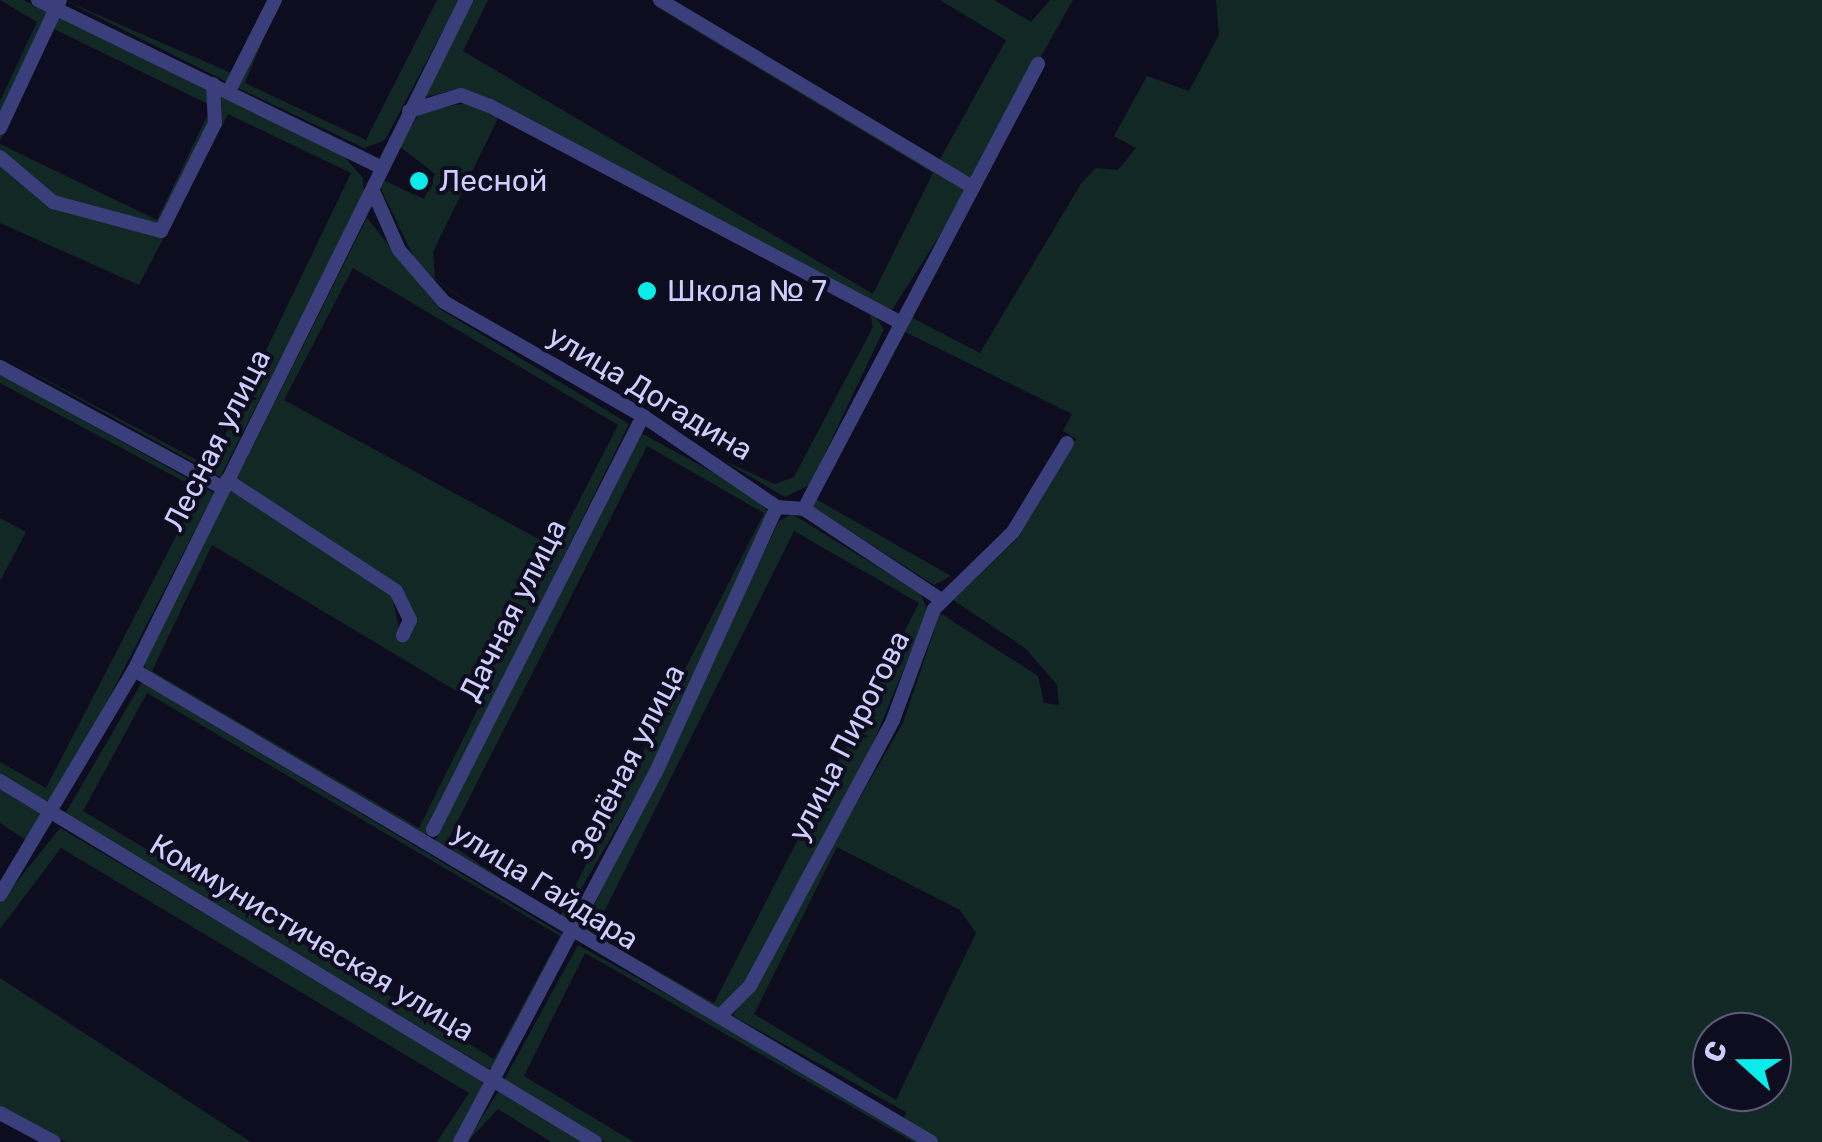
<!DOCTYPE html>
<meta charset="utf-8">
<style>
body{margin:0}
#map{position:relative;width:1822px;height:1142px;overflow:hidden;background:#0e0d1f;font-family:Rubik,sans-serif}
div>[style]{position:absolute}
.green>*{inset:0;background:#112825}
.minor>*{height:14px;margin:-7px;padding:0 7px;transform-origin:7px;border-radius:7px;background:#3a3f7c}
.dots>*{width:28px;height:28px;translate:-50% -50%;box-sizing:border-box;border:5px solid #0e0d1f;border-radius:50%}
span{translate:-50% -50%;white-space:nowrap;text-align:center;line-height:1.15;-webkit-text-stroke:8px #0e0d1f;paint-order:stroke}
.poi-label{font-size:30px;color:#cecdfd}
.left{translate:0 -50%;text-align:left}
.street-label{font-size:30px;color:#cecdfd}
.north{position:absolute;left:1692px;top:1012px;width:100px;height:100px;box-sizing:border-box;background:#0e0d1f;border:2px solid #5b5a78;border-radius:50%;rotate:291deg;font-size:28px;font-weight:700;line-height:40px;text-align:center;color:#cecdfd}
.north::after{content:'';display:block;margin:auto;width:35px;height:45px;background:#0aecea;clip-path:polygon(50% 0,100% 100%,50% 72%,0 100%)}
</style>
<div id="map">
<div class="green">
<i style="clip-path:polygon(0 0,23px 0,344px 156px,363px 178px,364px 194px,220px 477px,0 355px,210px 467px,351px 173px,228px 114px,139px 285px,0 223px,0 144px,157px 220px,212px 106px,54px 29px,0 141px,0 101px,37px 22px)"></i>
<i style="clip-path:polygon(64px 0,231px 73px,269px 0,229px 83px)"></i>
<i style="clip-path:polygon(279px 0,245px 83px,366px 140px,437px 0,459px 0,385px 140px,364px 148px,236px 87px)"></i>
<i style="clip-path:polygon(474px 0,488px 0,463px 51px,873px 294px,933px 173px,644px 0,959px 181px,966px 194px,892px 310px,460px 89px,425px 97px)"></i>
<i style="clip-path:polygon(668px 0,940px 159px,1006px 40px,940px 0,994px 0,1031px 22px,1050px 0,1073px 0,971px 180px)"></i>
<i style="clip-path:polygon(evenodd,1216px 0,1822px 0,1822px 1142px,913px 1142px,585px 953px,524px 1076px,634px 1142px,605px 1142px,503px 1082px,578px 945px,902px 1125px,906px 1112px,733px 1016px,903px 723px,940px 613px,1038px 676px,1044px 703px,1059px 705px,1057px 685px,1025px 648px,953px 600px,1018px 538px,1076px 439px,1063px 431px,1072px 414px,905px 332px,911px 317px,980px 353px,1082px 182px,1096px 168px,1118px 170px,1136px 148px,1114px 136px,1147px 76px,1189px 91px,1219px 35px,1216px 0,837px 847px,960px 910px,976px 933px,896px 1100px,754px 1014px,837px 847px,1216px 0,1712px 1032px,1772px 1032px,1772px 1092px,1712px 1092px,1712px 1032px)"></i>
<i style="clip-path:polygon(467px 103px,498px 118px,433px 252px,435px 278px,500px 328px,418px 266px,380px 187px,383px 180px,424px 199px,435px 174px,399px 146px,421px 111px)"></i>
<i style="clip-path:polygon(evenodd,367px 218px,440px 309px,629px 424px,425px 837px,145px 669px,144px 660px,230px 490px,392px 596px,401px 638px,414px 629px,401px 587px,237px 478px,367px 218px,353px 268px,618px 425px,555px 548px,284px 400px,353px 268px,367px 218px,212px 545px,480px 705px,419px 828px,152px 671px,212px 545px)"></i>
<i style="clip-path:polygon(868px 305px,884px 329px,810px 485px,785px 497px,724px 461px,775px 484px,794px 477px,873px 327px)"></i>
<i style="clip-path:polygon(0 374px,214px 493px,60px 794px,46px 801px,0 774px,0 762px,46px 788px,200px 490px,0 383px)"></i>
<i style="clip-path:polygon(evenodd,641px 433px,751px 493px,769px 513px,653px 766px,561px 923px,433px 845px,641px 433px,647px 446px,764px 513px,559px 918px,447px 842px,647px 446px)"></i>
<i style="clip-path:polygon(816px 499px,951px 576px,934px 585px,813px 507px)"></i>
<i style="clip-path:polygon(evenodd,792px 514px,920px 593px,928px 611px,871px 748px,745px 984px,720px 1010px,581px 932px,779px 521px,792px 514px,794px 531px,919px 603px,714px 1003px,593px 934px,794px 531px)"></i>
<i style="clip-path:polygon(0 518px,26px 532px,0 581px)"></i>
<i style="clip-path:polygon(evenodd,142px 682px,565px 936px,491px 1070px,65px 814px,142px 682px,147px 693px,560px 936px,494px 1059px,83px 811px,147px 693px)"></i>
<i style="clip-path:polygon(0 788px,42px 812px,30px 843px,0 823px)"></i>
<i style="clip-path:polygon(60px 828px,477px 1075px,483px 1084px,453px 1142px,437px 1142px,469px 1093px,61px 848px,0 929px,0 903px)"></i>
<i style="clip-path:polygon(0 978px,251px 1142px,66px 1142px,0 1108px)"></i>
<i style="clip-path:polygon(499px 1090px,585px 1142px,551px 1142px,498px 1109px,467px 1142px)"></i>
</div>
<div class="minor">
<i style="left:38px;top:0;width:381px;rotate:26deg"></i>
<i style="left:660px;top:0;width:365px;rotate:30.9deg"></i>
<i style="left:229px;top:91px;width:102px;rotate:-63.2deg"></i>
<i style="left:409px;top:111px;width:54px;rotate:-17.1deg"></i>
<i style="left:461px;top:95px;width:31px;rotate:21deg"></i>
<i style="left:490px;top:106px;width:463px;rotate:27.8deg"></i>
<i style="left:0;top:128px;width:141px;rotate:-64.9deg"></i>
<i style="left:0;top:157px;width:70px;rotate:40.3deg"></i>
<i style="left:53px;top:202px;width:112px;rotate:15deg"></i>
<i style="left:161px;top:231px;width:121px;rotate:-63.4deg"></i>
<i style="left:215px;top:123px;width:39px;rotate:-93deg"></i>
<i style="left:373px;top:191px;width:64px;rotate:66.2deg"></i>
<i style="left:399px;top:250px;width:69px;rotate:49.1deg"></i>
<i style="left:444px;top:302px;width:229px;rotate:29.8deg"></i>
<i style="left:643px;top:416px;width:162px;rotate:34.2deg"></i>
<i style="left:777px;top:507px;width:27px;rotate:4deg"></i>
<i style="left:804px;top:509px;width:163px;rotate:33.5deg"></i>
<i style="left:0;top:367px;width:254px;rotate:28.5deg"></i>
<i style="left:227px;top:480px;width:202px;rotate:33.3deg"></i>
<i style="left:396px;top:591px;width:32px;rotate:64deg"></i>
<i style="left:410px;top:620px;width:17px;rotate:115deg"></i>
<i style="left:804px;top:509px;width:503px;rotate:-62.26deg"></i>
<i style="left:134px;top:670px;width:926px;rotate:30.63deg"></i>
<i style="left:0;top:781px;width:696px;rotate:31.25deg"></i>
<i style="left:433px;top:830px;width:464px;rotate:-63.1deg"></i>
<i style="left:0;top:895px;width:262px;rotate:-59.2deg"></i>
<i style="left:134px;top:670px;width:748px;rotate:-63.64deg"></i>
<i style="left:720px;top:1016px;width:42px;rotate:-45deg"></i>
<i style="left:750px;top:986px;width:302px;rotate:-61.7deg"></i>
<i style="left:893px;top:720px;width:118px;rotate:-69.7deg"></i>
<i style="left:934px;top:609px;width:110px;rotate:-44.3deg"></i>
<i style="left:1013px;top:532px;width:104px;rotate:-58.8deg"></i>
<i style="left:0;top:1113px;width:61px;rotate:28.2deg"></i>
<i style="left:460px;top:1142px;width:419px;rotate:-62.1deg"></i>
<i style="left:656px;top:772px;width:291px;rotate:-65.5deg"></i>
</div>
<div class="dots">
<i style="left:419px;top:181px;background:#0aecea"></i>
<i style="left:647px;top:291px;background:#0aecea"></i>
</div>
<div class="poi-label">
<span class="left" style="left:439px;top:181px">Лесной</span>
<span class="left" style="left:667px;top:291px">Школа № 7</span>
</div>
<div class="street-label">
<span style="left:650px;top:393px;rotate:31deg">улица Догадина</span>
<span style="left:217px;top:440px;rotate:-63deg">Лесная улица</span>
<span style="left:513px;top:610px;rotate:-63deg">Дачная улица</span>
<span style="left:849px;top:736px;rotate:-63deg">улица Пирогова</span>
<span style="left:628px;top:762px;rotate:-63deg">Зелёная улица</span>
<span style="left:545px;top:886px;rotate:32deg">улица Гайдара</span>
<span style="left:312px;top:938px;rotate:31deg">Коммунистическая улица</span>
</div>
<div class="north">С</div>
</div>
